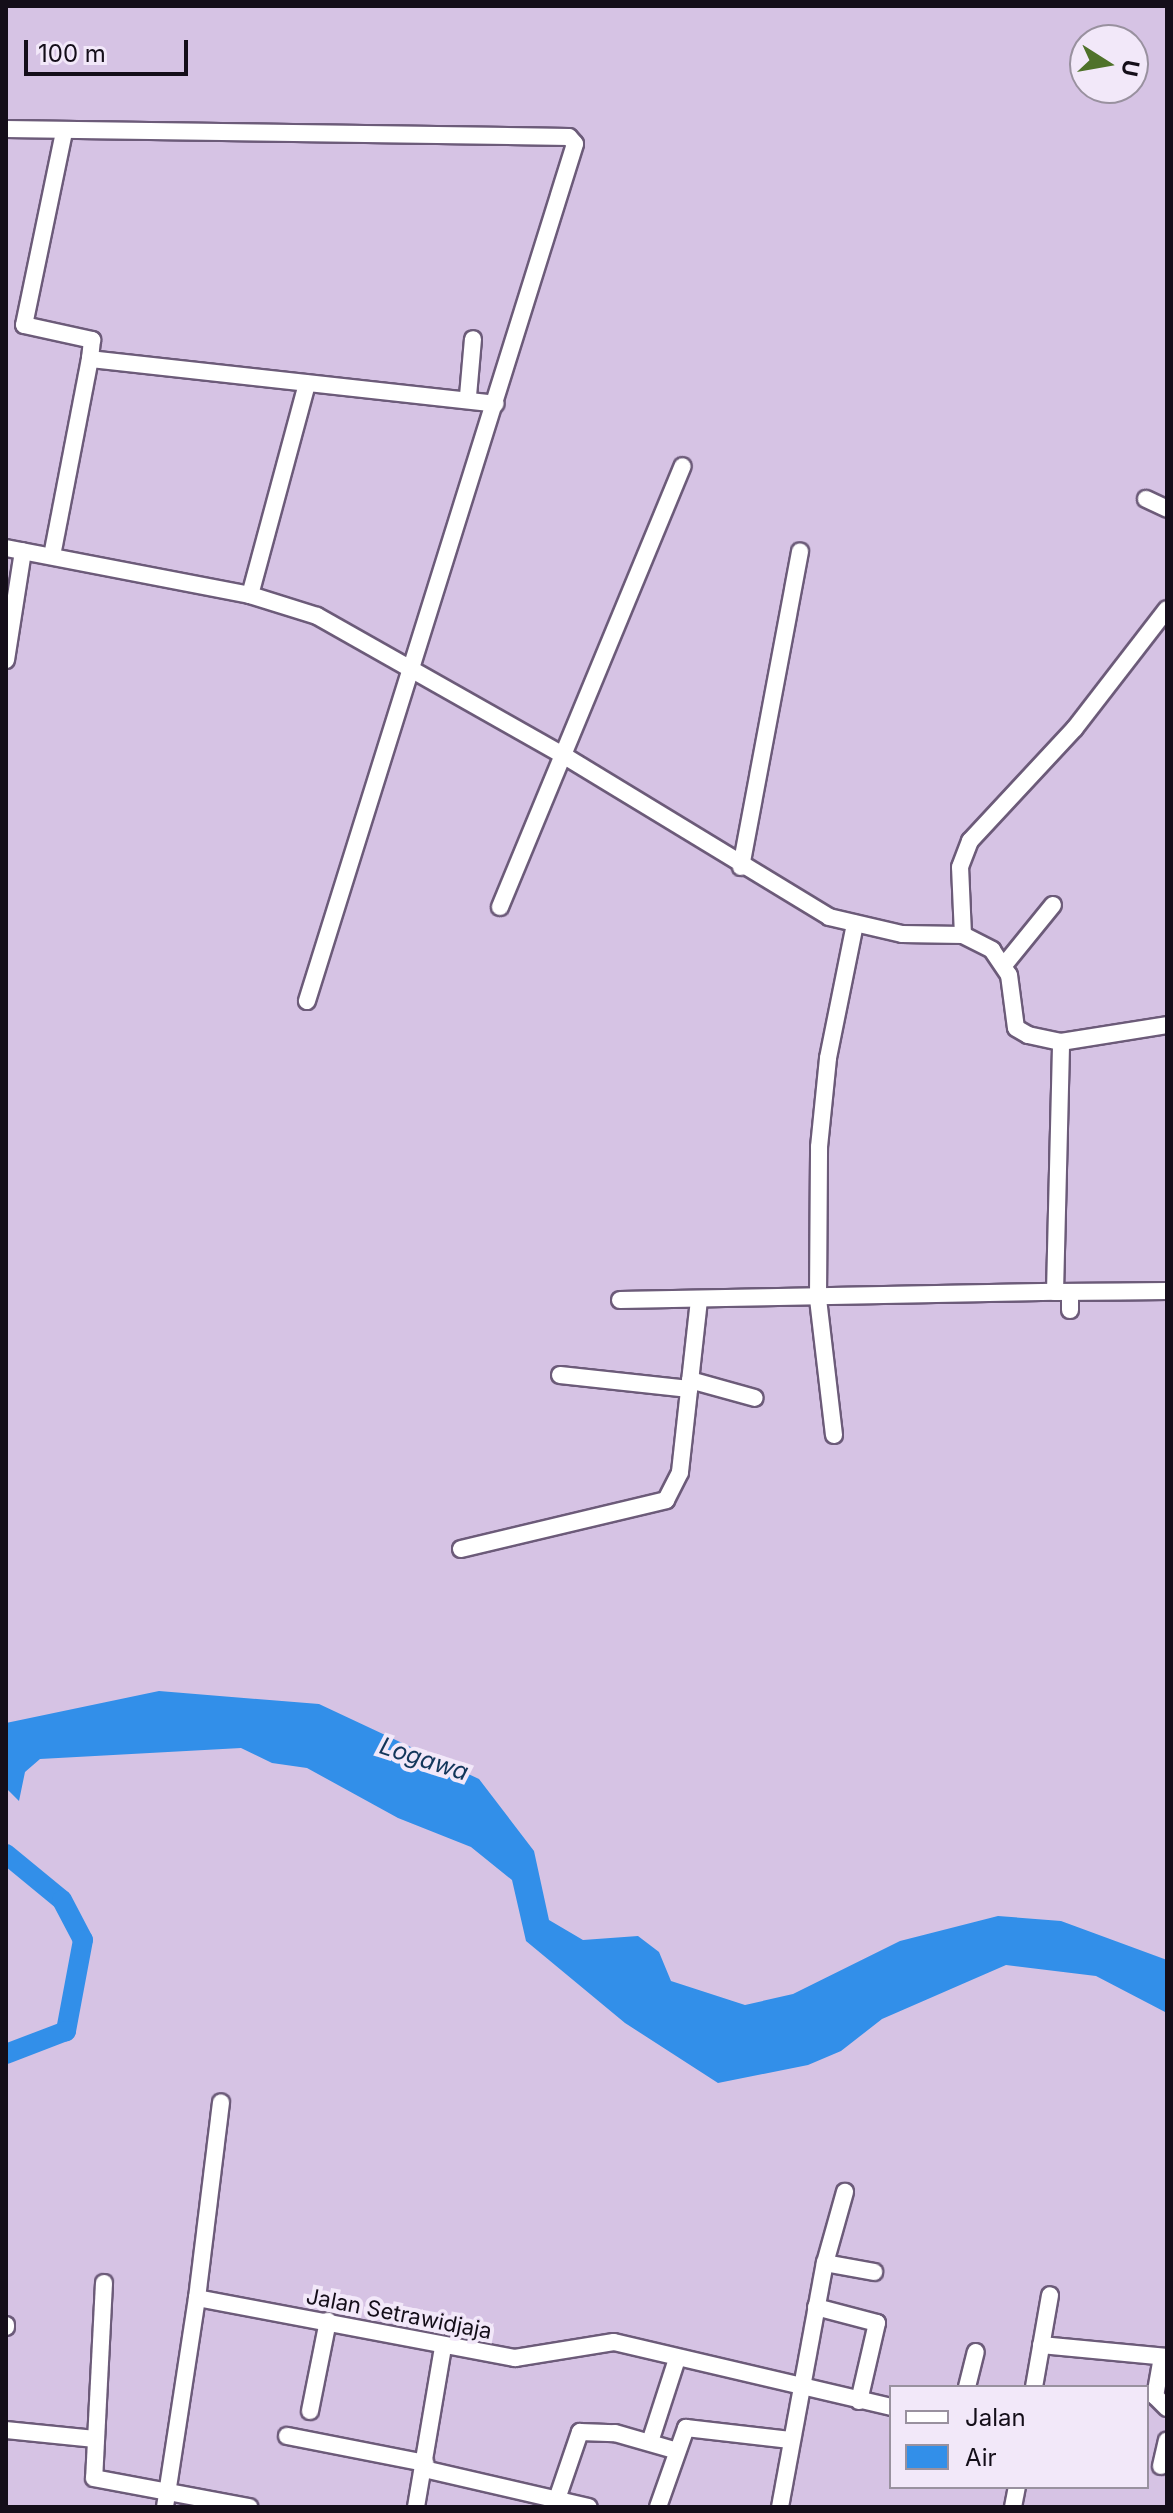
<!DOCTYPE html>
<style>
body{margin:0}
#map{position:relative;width:1173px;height:2513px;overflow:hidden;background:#d6c3e4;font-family:Inter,sans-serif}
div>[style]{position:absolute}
.water>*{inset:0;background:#328fe9}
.river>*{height:20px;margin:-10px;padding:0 10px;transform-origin:10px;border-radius:10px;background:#328fe9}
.roads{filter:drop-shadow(2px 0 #6c5b79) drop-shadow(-2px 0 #6c5b79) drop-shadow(0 2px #6c5b79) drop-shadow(0 -2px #6c5b79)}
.minor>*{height:16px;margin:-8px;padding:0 8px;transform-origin:8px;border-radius:8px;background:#fff}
span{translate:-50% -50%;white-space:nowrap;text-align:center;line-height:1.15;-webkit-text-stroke:8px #f2e8f9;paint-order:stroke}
.street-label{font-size:22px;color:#140e19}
.water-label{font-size:24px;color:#12365a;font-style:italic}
.frame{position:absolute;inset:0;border:8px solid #140e19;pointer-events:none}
.legend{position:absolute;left:889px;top:2385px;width:260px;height:104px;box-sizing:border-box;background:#f2e8f9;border:2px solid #99919f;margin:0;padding:10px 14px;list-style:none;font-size:24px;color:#140e19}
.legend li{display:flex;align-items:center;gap:16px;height:40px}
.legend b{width:40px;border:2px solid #99919f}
.north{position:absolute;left:1069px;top:24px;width:80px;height:80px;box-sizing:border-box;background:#f2e8f9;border:2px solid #99919f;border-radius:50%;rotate:101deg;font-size:22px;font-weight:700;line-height:32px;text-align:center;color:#140e19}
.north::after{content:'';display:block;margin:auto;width:28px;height:36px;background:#4f722a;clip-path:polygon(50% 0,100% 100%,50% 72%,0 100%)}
.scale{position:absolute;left:24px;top:40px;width:164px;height:36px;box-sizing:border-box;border:4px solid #140e19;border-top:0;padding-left:10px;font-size:24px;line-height:28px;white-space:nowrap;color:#140e19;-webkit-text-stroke:6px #f2e8f9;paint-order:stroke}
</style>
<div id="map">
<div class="water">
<i style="clip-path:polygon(159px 1691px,319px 1704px,479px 1779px,534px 1851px,549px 1920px,583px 1940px,638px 1936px,659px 1952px,671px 1981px,745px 2005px,793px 1994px,900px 1941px,998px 1916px,1061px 1921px,1167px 1960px,1167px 2013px,1096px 1976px,1006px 1965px,882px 2019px,841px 2051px,808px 2065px,718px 2083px,625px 2023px,526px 1941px,512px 1880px,471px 1847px,398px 1818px,307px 1768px,272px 1763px,241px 1748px,40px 1759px,25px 1772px,19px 1801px,6px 1788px,6px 1723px)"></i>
</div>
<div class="river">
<i style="left:6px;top:1854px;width:72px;rotate:39.4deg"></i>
<i style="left:62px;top:1900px;width:45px;rotate:62.3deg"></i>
<i style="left:83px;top:1940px;width:93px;rotate:100.6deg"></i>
<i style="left:66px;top:2031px;width:64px;rotate:159deg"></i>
</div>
<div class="roads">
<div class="minor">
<i style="left:6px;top:129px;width:563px;rotate:0.81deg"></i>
<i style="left:569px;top:137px;width:9px;rotate:49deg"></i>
<i style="left:575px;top:144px;width:898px;rotate:107.37deg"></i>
<i style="left:64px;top:132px;width:197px;rotate:101.7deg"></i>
<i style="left:24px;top:325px;width:70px;rotate:12.4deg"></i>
<i style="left:92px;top:340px;width:19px;rotate:96deg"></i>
<i style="left:468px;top:396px;width:57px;rotate:-85deg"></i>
<i style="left:1146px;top:499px;width:23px;rotate:25deg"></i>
<i style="left:6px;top:548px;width:248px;rotate:10.9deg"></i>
<i style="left:250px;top:595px;width:70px;rotate:17.4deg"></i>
<i style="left:317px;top:616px;width:283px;rotate:29.5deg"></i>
<i style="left:563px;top:755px;width:311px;rotate:31.3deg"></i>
<i style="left:829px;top:917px;width:75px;rotate:13.1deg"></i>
<i style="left:902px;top:934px;width:61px;rotate:0.9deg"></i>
<i style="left:963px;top:935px;width:33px;rotate:27deg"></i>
<i style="left:992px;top:950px;width:30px;rotate:56deg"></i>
<i style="left:1009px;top:975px;width:53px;rotate:82.5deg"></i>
<i style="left:1016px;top:1028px;width:14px;rotate:30deg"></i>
<i style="left:1028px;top:1035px;width:34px;rotate:12deg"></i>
<i style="left:1061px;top:1042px;width:107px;rotate:-9.1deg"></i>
<i style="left:52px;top:556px;width:201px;rotate:-79.1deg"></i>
<i style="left:90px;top:359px;width:408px;rotate:6.3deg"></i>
<i style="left:250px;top:595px;width:219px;rotate:-74.9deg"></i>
<i style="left:6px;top:660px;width:110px;rotate:-81.1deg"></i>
<i style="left:741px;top:867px;width:321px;rotate:-79.4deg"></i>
<i style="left:500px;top:907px;width:477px;rotate:-67.5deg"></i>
<i style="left:963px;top:935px;width:68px;rotate:-92.5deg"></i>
<i style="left:960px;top:867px;width:28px;rotate:-69deg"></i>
<i style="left:970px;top:841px;width:154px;rotate:-47.1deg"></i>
<i style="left:1075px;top:728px;width:150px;rotate:-52.3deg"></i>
<i style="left:1005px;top:964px;width:76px;rotate:-50.9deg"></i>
<i style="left:1055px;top:1292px;width:112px;rotate:-0.5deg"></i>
<i style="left:620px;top:1300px;width:435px;rotate:-1.1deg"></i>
<i style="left:1055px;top:1292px;width:250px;rotate:-88.6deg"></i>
<i style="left:1070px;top:1310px;width:18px;rotate:-90deg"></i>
<i style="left:560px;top:1375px;width:130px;rotate:6.2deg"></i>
<i style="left:690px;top:1380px;width:67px;rotate:15.5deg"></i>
<i style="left:834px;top:1435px;width:138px;rotate:-96.7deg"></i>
<i style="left:818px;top:1298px;width:151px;rotate:-89.6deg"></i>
<i style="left:819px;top:1147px;width:89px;rotate:-84.2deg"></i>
<i style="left:828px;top:1058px;width:137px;rotate:-78.6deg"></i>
<i style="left:461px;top:1549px;width:211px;rotate:-13.4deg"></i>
<i style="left:666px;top:1500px;width:31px;rotate:-63deg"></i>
<i style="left:680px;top:1472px;width:172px;rotate:-83.7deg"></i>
<i style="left:825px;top:2263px;width:74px;rotate:-74.3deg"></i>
<i style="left:104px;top:2283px;width:195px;rotate:92.9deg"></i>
<i style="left:94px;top:2478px;width:158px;rotate:10.6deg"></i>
<i style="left:197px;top:2298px;width:197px;rotate:-83deg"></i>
<i style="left:816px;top:2307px;width:63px;rotate:14.7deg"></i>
<i style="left:877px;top:2323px;width:80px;rotate:103deg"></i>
<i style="left:6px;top:2327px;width:2px;rotate:-90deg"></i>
<i style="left:1041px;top:2345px;width:127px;rotate:5.4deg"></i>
<i style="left:1162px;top:2357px;width:40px;rotate:100deg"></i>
<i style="left:1155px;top:2396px;width:17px;rotate:45deg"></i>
<i style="left:967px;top:2387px;width:36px;rotate:-76deg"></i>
<i style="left:1034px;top:2387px;width:93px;rotate:-80.1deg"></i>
<i style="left:310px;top:2411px;width:92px;rotate:-78.7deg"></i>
<i style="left:6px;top:2430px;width:89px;rotate:5.8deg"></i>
<i style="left:287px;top:2436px;width:141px;rotate:11.1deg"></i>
<i style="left:650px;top:2442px;width:87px;rotate:-72deg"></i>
<i style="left:1161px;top:2466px;width:26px;rotate:-77deg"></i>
<i style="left:424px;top:2469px;width:169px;rotate:13deg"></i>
<i style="left:557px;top:2499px;width:71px;rotate:-71.1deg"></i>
<i style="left:580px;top:2432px;width:35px;rotate:2deg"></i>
<i style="left:615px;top:2433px;width:61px;rotate:16.1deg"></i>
<i style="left:165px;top:2507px;width:211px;rotate:-81.3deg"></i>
<i style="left:197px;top:2298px;width:324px;rotate:10.7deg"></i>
<i style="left:515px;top:2358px;width:100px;rotate:-9.2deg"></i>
<i style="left:614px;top:2342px;width:285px;rotate:13.2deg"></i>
<i style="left:416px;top:2507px;width:161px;rotate:-80.4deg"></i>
<i style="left:658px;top:2507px;width:84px;rotate:-70.5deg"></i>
<i style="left:686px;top:2428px;width:105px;rotate:6.6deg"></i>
<i style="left:780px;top:2507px;width:248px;rotate:-79.6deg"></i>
<i style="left:825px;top:2263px;width:50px;rotate:10.4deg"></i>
<i style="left:1013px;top:2507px;width:20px;rotate:-79deg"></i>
</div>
</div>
<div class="street-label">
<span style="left:399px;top:2314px;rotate:11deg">Jalan Setrawidjaja</span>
</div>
<div class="water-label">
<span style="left:424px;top:1759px;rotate:18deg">Logawa</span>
</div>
<div class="frame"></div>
<ul class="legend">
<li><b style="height:10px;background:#fff"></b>Jalan</li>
<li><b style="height:22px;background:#328fe9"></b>Air</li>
</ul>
<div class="north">U</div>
<div class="scale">100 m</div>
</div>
